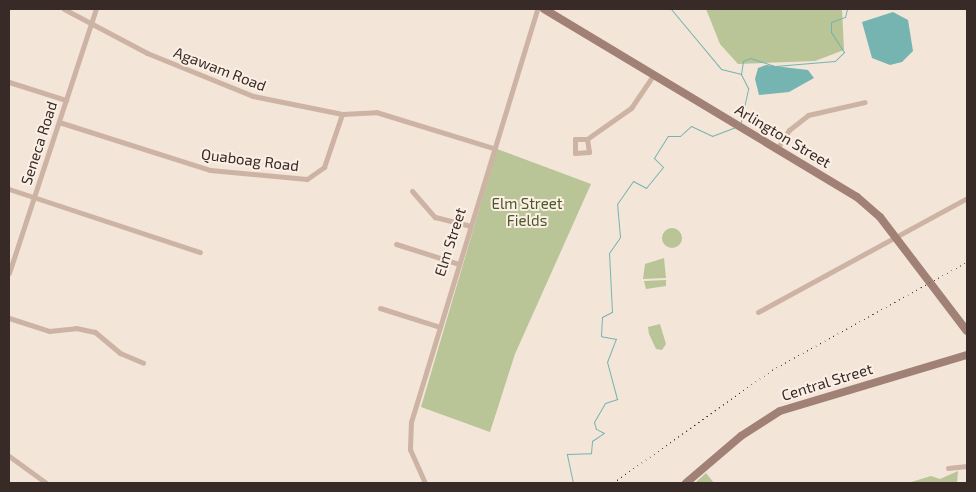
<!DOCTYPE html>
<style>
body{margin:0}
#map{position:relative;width:976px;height:492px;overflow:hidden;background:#f4e5d9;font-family:"Exo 2",sans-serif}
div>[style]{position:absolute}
.green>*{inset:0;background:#b9c497}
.round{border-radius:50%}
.water>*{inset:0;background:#75b4b1}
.stream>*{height:1px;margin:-0.5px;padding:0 0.5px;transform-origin:0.5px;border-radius:0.5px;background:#75b4b1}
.street>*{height:5px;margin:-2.5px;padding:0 2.5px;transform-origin:2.5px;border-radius:2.5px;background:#cdb3a3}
.secondary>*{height:8px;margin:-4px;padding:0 4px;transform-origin:4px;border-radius:4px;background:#a18175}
.rail>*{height:1px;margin-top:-0.5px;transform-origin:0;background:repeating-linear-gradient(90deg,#382a26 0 1px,transparent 0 5px)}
span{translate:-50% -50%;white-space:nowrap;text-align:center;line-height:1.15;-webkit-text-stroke:4px #fbefe5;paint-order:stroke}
.street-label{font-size:15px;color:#382a26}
.park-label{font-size:15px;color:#4b5827}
.frame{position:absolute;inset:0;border:10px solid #382a26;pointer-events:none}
</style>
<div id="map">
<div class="green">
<i style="clip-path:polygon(706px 9px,842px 9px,844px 50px,815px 61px,738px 64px,720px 44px)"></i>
<i style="clip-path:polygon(497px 149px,591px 184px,515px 354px,490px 432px,421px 407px)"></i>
<i class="round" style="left:662px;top:228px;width:20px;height:20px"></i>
<i style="clip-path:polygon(664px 258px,666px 278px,643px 279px,645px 264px)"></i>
<i style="clip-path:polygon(666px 280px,666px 286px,646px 289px,644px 281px)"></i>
<i style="clip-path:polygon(660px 324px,666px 344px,662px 350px,656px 349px,649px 334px,648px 327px)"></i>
<i style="clip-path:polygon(958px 471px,957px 483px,908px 483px,931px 476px,940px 479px)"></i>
<i style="clip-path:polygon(706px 473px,714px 483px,695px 483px)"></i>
</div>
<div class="water">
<i style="clip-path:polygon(893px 12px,908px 20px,913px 51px,902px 62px,890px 65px,872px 58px,862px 22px)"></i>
<i style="clip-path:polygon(766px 65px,808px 70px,814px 78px,789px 92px,759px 95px,755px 79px,758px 68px)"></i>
</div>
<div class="stream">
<i style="left:671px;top:9px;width:78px;rotate:50.2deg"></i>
<i style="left:721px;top:69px;width:21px;rotate:14deg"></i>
<i style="left:866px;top:9px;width:1px"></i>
<i style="left:741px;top:122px;width:35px;rotate:-78deg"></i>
<i style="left:748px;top:88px;width:16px;rotate:-117deg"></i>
<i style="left:741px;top:74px;width:13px;rotate:-81deg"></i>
<i style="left:743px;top:61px;width:8px;rotate:-23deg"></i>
<i style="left:750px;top:58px;width:26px;rotate:18deg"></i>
<i style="left:775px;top:66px;width:60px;rotate:-4.8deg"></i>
<i style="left:835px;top:61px;width:13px;rotate:-45deg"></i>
<i style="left:844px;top:52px;width:24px;rotate:-123deg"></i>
<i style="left:831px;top:32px;width:10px;rotate:-90deg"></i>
<i style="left:831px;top:22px;width:15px;rotate:-20deg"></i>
<i style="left:845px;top:17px;width:8px;rotate:-76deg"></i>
<i style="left:573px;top:483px;width:30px;rotate:-102deg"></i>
<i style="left:567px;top:454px;width:24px;rotate:-2deg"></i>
<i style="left:591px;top:453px;width:12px;rotate:-85deg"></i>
<i style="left:592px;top:441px;width:14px;rotate:-34deg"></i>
<i style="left:604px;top:433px;width:9px;rotate:-153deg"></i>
<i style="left:596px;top:429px;width:7px;rotate:-106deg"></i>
<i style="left:594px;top:422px;width:22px;rotate:-60deg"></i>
<i style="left:605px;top:403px;width:13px;rotate:-18deg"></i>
<i style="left:617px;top:399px;width:38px;rotate:-105deg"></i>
<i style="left:607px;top:362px;width:25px;rotate:-69deg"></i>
<i style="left:616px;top:339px;width:15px;rotate:-169deg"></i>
<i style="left:601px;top:336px;width:19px;rotate:-87deg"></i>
<i style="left:602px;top:317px;width:11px;rotate:-27deg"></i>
<i style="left:612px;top:312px;width:59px;rotate:-92.9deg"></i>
<i style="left:609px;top:253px;width:19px;rotate:-55deg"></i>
<i style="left:620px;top:237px;width:33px;rotate:-95deg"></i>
<i style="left:617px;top:204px;width:28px;rotate:-55deg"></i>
<i style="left:633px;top:181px;width:15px;rotate:28deg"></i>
<i style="left:646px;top:188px;width:27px;rotate:-51deg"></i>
<i style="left:663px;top:167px;width:13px;rotate:-135deg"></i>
<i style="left:654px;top:158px;width:26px;rotate:-58deg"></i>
<i style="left:668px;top:136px;width:12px"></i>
<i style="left:680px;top:136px;width:15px;rotate:-42deg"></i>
<i style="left:691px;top:126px;width:23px;rotate:25deg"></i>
<i style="left:712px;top:136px;width:26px;rotate:-21deg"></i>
</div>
<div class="street">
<i style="left:64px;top:9px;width:94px;rotate:27.9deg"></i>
<i style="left:147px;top:53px;width:114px;rotate:22.1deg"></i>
<i style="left:253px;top:96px;width:91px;rotate:11.4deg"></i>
<i style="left:342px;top:114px;width:34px;rotate:-3deg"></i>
<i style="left:376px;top:112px;width:122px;rotate:17.1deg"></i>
<i style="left:9px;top:82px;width:60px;rotate:17.5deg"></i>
<i style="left:59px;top:122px;width:158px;rotate:17.6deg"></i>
<i style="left:210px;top:170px;width:97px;rotate:5.3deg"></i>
<i style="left:307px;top:179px;width:21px;rotate:-35deg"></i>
<i style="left:324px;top:167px;width:56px;rotate:-71.2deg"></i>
<i style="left:587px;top:139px;width:13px;rotate:81deg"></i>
<i style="left:589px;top:152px;width:14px;rotate:176deg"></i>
<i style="left:575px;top:153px;width:14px;rotate:-90deg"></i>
<i style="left:575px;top:139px;width:12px"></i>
<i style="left:587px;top:139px;width:54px;rotate:-35.2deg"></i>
<i style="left:631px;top:108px;width:41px;rotate:-55.9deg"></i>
<i style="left:777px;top:149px;width:22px;rotate:-58deg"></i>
<i style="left:789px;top:130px;width:24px;rotate:-38deg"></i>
<i style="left:808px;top:115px;width:58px;rotate:-12.8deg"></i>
<i style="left:9px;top:189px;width:201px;rotate:18.3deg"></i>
<i style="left:412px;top:191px;width:35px;rotate:49deg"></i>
<i style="left:435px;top:217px;width:34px;rotate:14deg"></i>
<i style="left:396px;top:244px;width:63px;rotate:17.6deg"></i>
<i style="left:9px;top:273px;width:278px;rotate:-71.8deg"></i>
<i style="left:380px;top:308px;width:60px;rotate:17.5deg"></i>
<i style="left:758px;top:312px;width:238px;rotate:-28.6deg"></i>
<i style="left:9px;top:318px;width:42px;rotate:18deg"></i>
<i style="left:49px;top:331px;width:27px;rotate:-6deg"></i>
<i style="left:76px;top:328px;width:19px;rotate:12deg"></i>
<i style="left:95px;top:332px;width:33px;rotate:40deg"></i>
<i style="left:120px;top:353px;width:25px;rotate:23deg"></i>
<i style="left:9px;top:456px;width:46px;rotate:36.1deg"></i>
<i style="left:948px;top:468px;width:19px;rotate:-6deg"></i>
<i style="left:425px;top:483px;width:37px;rotate:-114deg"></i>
<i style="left:410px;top:449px;width:27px;rotate:-88deg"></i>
<i style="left:411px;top:422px;width:432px;rotate:-73deg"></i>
</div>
<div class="secondary">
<i style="left:544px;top:9px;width:365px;rotate:31deg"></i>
<i style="left:857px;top:197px;width:30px;rotate:41deg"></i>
<i style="left:880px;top:217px;width:143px;rotate:52.7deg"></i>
<i style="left:686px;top:483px;width:72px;rotate:-40.5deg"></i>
<i style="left:741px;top:436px;width:46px;rotate:-32.7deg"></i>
<i style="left:780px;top:411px;width:195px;rotate:-16.7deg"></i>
</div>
<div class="rail">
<i style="left:613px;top:483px;width:195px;rotate:-35.4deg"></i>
<i style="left:772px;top:370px;width:223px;rotate:-29deg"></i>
</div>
<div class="street-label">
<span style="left:220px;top:69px;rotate:21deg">Agawam Road</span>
<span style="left:783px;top:136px;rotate:31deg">Arlington Street</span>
<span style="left:39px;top:143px;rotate:-72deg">Seneca Road</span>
<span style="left:250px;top:160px;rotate:7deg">Quaboag Road</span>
<span style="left:450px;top:242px;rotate:-72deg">Elm Street</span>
<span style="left:827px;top:382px;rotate:-17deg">Central Street</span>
</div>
<div class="park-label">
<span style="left:527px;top:212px">Elm Street<br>Fields</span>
</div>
<div class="frame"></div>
</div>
